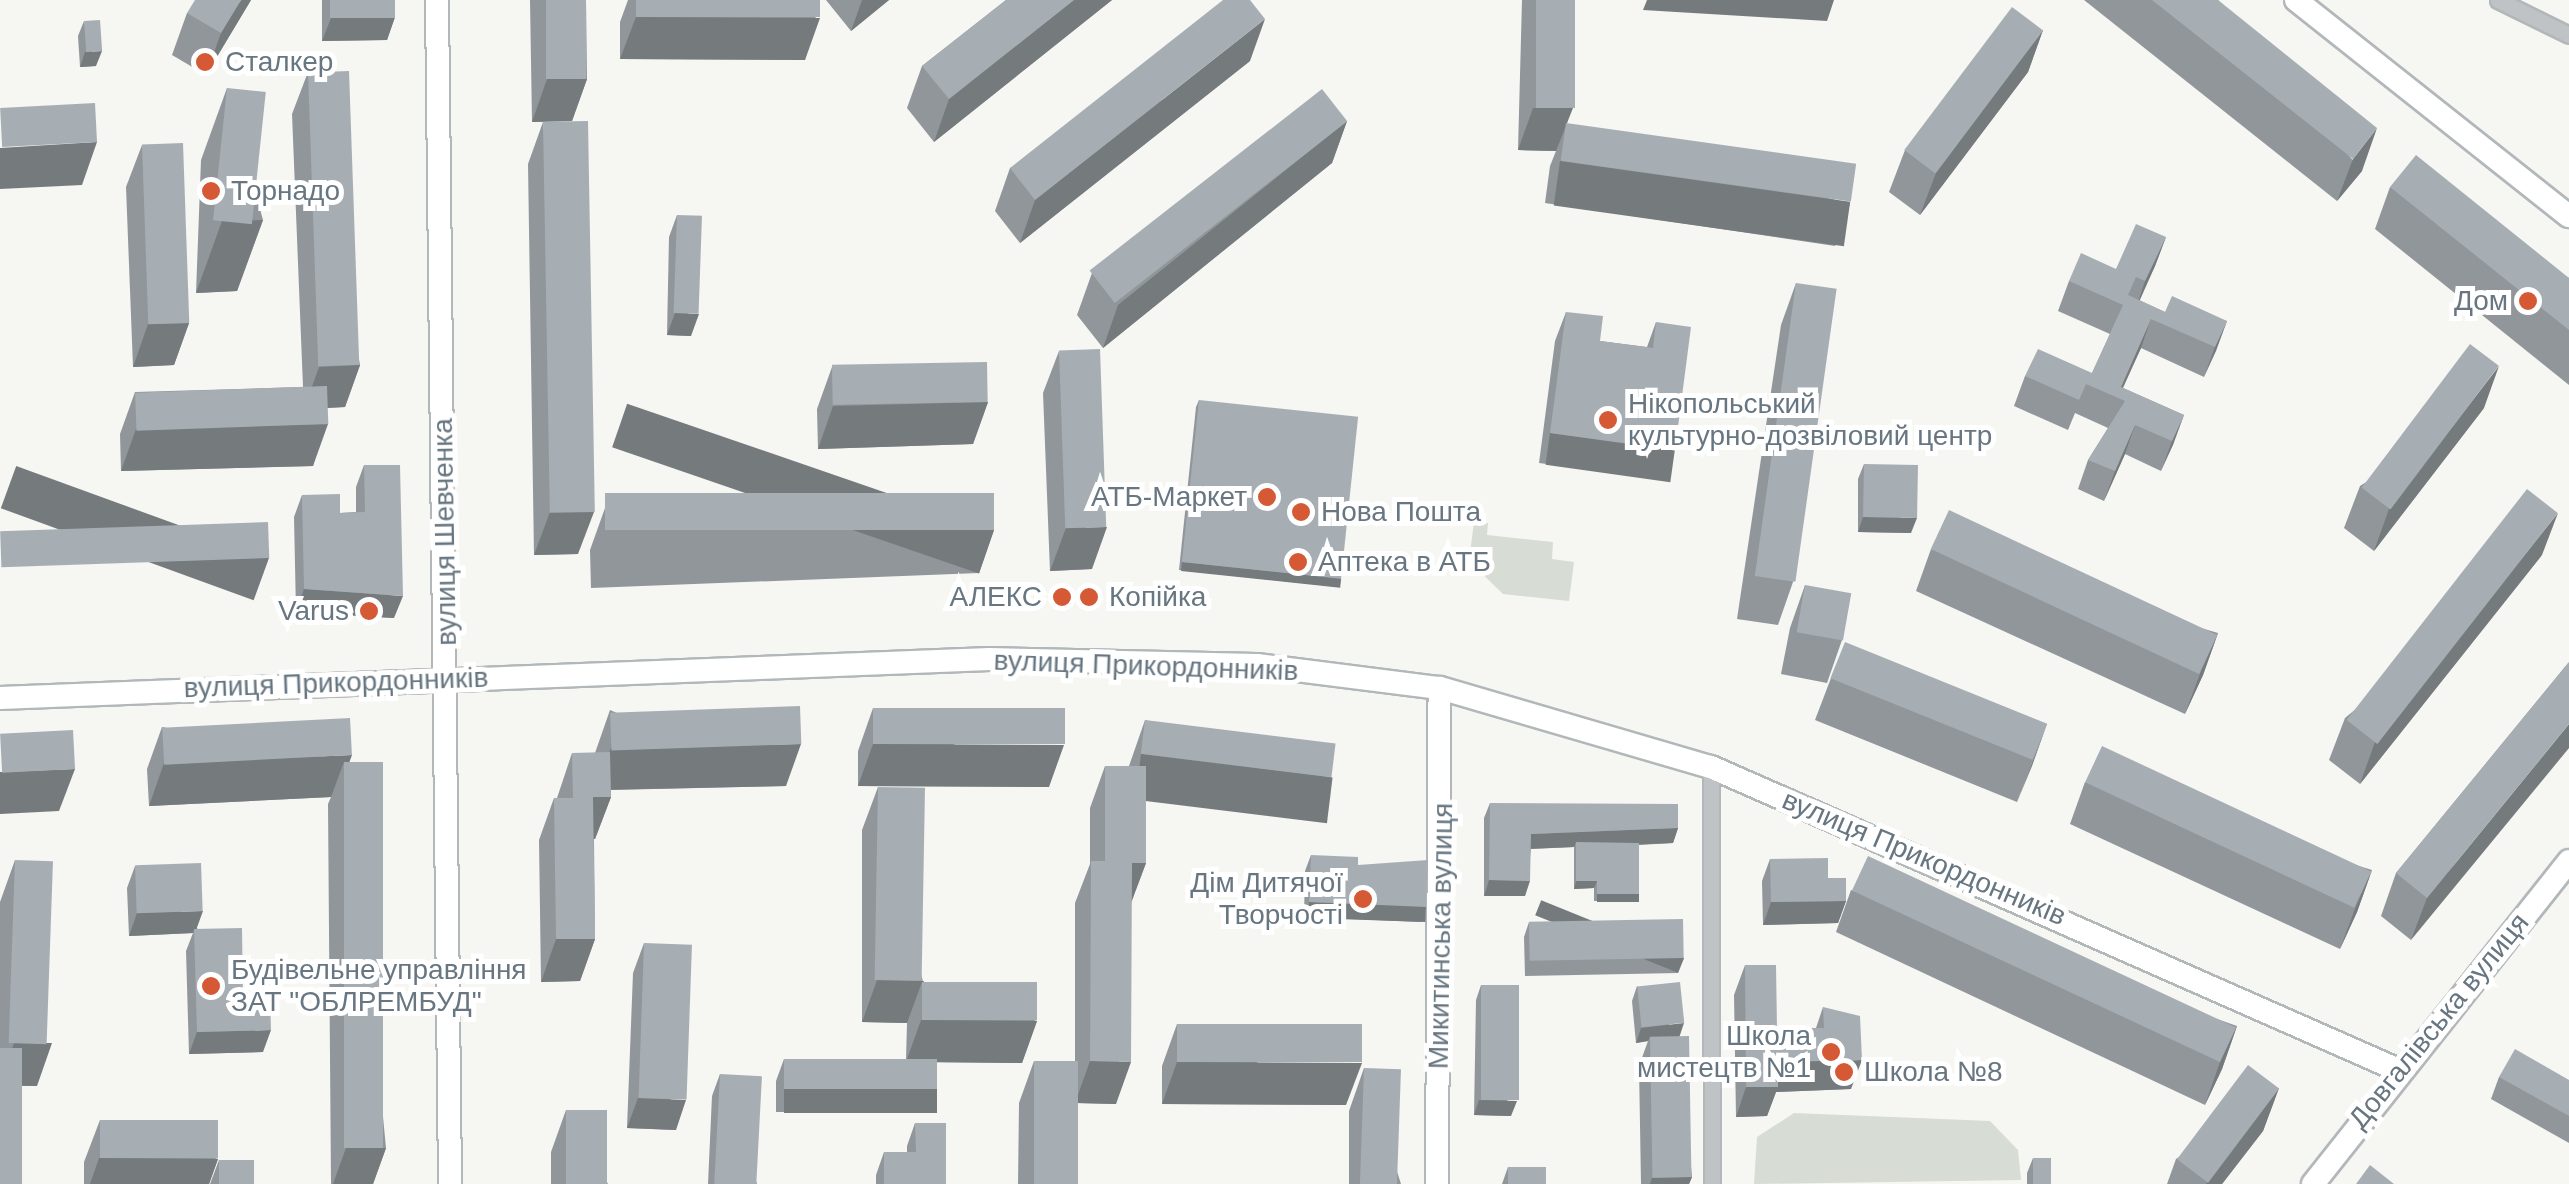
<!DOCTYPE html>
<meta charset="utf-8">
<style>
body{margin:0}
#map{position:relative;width:2569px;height:1184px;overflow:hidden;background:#f6f6f3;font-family:Helvetica,sans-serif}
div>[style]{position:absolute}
.green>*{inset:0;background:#d7dcd4}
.roads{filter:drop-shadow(2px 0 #b2b7ba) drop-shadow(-2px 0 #b2b7ba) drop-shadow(0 2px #b2b7ba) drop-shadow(0 -2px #b2b7ba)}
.street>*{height:15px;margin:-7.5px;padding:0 7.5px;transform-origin:7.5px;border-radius:7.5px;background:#bfc3c6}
.secondary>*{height:22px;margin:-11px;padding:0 11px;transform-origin:11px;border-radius:11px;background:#fff}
.wall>*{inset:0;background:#90969a}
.shaded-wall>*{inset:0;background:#757a7d;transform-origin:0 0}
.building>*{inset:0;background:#a7aeb3;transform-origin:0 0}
.dots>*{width:28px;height:28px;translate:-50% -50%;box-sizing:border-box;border:5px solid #fff;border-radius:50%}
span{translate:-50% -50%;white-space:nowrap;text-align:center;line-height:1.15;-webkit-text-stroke:10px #fff;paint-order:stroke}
.poi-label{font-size:28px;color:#677681}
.left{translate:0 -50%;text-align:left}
.right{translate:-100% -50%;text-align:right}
.street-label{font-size:28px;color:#677681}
</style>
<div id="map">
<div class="green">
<i style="clip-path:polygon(1474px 522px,1488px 523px,1487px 535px,1553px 542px,1552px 559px,1574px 562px,1569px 601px,1503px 594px,1469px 561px)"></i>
<i style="clip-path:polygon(1794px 1113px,1990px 1121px,2018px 1150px,2021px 1180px,1754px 1184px,1757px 1137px)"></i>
</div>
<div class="roads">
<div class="street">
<i style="left:2498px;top:0;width:79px;rotate:26.2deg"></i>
<i style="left:1711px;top:767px;width:417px;rotate:89.9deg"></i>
</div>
<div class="secondary">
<i style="left:437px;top:0;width:1184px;rotate:89.37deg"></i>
<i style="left:2296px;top:0;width:348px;rotate:38.4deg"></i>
<i style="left:0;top:698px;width:990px;rotate:-2.26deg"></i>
<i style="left:989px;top:659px;width:268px;rotate:1.3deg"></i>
<i style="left:1257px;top:665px;width:184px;rotate:7.2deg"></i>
<i style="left:1440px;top:688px;width:282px;rotate:16.3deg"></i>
<i style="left:1711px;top:767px;width:749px;rotate:23.79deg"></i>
<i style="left:1437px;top:1184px;width:496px;rotate:-89.7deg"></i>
<i style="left:2313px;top:1184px;width:412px;rotate:-51.6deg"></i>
</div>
</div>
<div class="wall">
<i style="clip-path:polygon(251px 0,206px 75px,172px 55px,187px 13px)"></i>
<i style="clip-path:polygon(322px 0,395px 0,395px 17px,387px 40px,322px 41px)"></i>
<i style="clip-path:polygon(530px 0,586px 0,587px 79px,572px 121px,532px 122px)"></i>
<i style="clip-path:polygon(628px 0,820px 0,805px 60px,620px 59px,620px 22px)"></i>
<i style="clip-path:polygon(826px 0,889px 0,851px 31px)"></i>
<i style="clip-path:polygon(1006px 0,1112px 0,934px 142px,907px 108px,922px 66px)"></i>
<i style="clip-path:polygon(1522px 0,1575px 0,1567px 124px,1850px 204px,1835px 246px,1545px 203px,1550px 166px,1556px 151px,1518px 150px)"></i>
<i style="clip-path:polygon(2084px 0,2218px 0,2362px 171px,2337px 201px)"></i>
<i style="clip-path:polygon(84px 21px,96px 66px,80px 67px,78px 36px)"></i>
<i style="clip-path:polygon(2043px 30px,2028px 72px,1920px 215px,1889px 192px,1905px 150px)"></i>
<i style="clip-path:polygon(1250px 61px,1020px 243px,995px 211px,1010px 168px)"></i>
<i style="clip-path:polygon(308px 72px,360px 365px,345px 407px,327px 408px,313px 466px,121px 471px,120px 434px,135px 392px,303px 387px,292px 114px)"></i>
<i style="clip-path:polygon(227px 88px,263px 220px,237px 291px,196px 293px,201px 160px)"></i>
<i style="clip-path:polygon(1347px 121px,1332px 163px,1103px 348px,1077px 315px,1092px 273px)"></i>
<i style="clip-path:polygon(543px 122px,578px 554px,534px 555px,528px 164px)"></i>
<i style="clip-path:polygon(142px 145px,189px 323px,174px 365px,133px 367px,126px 187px)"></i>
<i style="clip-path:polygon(2390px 187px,2569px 278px,2569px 385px,2375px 229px)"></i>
<i style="clip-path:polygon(677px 215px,691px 336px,667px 335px,669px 237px)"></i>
<i style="clip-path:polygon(2166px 237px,2155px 266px,2139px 300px,2165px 312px,2227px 321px,2204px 377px,2141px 348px,2123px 388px,2184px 415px,2161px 471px,2125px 454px,2104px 501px,2078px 489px,2088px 460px,2108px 428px,2075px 413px,2068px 430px,2014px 406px,2025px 376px,2092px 373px,2110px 334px,2058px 311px,2069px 281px,2116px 269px)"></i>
<i style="clip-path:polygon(1796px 283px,1793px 582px,1778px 625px,1737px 619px,1781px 325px)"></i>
<i style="clip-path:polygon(1566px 312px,1600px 341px,1647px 347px,1656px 322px,1664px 479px,1539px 463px,1555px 341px)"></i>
<i style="clip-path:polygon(1059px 351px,1092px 569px,1050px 571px,1043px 393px)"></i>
<i style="clip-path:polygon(832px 367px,988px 402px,973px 444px,818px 449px,817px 409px)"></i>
<i style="clip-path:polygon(1199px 400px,1341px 579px,1339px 587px,1179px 570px,1196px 407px)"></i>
<i style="clip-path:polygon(2484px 408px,2374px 551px,2344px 528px,2360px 486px)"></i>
<i style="clip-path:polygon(1864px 464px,1911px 533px,1858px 532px,1858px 479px)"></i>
<i style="clip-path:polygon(364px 465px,394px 618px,296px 612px,294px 517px,302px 495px,340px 513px,356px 512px,356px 487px)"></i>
<i style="clip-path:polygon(605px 508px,994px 530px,979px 573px,591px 588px,590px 550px)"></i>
<i style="clip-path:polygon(1931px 549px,2218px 633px,2203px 675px,2185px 714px,1916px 591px)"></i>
<i style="clip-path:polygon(2542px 555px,2360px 784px,2329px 760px,2345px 718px)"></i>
<i style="clip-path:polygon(1805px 585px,1842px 640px,1827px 683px,1781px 674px,1790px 628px)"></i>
<i style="clip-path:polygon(2569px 662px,2411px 940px,2381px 916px,2396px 873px)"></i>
<i style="clip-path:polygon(1831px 678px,2047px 724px,2017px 802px,1815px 720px)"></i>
<i style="clip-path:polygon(873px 708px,1049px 787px,858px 786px,858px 751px)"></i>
<i style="clip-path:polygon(610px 710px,786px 786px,611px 790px,611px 797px,595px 839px,594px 839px,595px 939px,580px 981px,541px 982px,539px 840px,554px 798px,557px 798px,572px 753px,595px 753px)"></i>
<i style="clip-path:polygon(1145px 720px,1332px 778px,1317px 820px,1146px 799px,1146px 863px,1131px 902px,1116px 1104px,1078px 1103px,1078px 1184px,1018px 1184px,1019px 1103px,1034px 1061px,1075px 1061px,1075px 903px,1090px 864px,1090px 808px,1105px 766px,1129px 766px)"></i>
<i style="clip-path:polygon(162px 727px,349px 762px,386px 1148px,373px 1184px,331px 1184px,328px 804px,331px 797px,149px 806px,147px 769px)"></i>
<i style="clip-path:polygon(2085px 782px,2372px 870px,2357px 912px,2340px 949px,2070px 824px)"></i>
<i style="clip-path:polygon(878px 787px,923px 982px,1037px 1021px,1022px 1063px,937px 1062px,937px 1090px,929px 1112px,776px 1112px,776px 1081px,784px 1059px,906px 1059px,907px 1023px,862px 1022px,862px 830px)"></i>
<i style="clip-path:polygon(1490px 803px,1678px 828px,1673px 843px,1639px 845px,1639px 894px,1636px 901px,1594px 901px,1594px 888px,1574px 889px,1574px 847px,1531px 849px,1525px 896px,1484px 896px,1484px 818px)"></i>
<i style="clip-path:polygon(1311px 855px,1426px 907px,1421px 922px,1304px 917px,1305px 871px)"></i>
<i style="clip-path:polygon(1770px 859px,1828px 878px,1846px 901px,1838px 923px,1763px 925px,1762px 881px)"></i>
<i style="clip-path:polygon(15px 860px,37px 1086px,22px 1086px,0 1184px,0 902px)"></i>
<i style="clip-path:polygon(135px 866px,197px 928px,243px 998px,263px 1052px,189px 1054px,186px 951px,193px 933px,129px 936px,127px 888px)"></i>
<i style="clip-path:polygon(1851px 890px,2237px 1026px,2222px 1069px,2205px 1105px,1836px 932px)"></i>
<i style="clip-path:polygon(1529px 922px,1684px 958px,1678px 973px,1525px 976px,1524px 937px)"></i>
<i style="clip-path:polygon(644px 943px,676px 1130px,627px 1128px,633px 973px)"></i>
<i style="clip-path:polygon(1745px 965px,1777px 1029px,1816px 1028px,1823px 1007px,1851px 1089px,1776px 1092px,1767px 1116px,1736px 1117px,1734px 995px)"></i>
<i style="clip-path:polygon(1481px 985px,1511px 1116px,1474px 1115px,1476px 1000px)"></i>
<i style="clip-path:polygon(1637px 986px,1679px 1036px,1692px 1177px,1689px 1184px,1641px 1184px,1639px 1066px,1648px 1041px,1636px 1043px,1632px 1001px)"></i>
<i style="clip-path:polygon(1177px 1024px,1346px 1105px,1162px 1104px,1162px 1066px)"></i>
<i style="clip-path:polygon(1364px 1068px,1401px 1184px,1349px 1184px,1349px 1111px)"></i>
<i style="clip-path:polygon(720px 1074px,757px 1184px,708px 1184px,712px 1096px)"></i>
<i style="clip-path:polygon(2499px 1077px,2569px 1080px,2569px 1143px,2491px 1099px)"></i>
<i style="clip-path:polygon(2279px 1088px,2263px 1131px,2222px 1184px,2167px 1184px,2176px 1159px)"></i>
<i style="clip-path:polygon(566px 1110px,608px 1184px,551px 1184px,551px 1152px)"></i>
<i style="clip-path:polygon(100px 1120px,218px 1159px,209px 1184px,84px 1184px,84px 1162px)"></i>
<i style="clip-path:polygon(915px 1123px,946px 1184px,876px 1184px,876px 1175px,884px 1152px,907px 1152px,907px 1146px)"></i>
<i style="clip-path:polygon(2033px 1158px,2050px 1184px,2027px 1184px,2027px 1173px)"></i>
<i style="clip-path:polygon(219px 1160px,254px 1184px,210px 1184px)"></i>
<i style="clip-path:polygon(1508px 1167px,1546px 1184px,1502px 1184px)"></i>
</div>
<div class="shaded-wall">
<i style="clip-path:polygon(241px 0,251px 0,206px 75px,221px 33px)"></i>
<i style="clip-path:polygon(862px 0,889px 0,851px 31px)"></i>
<i style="clip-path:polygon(1074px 0,1112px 0,934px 142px,949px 99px)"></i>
<i style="clip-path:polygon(1647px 0,1834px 0,1827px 21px,1643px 10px)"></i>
<i style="clip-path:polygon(395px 17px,387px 40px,322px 41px,331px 18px)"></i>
<i style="clip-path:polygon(636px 17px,820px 18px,805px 60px,620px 59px)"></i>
<i style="clip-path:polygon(1265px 19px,1250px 61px,1020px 243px,1035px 200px)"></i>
<i style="clip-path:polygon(2043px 30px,2028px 72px,1920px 215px,1936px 173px)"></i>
<i style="clip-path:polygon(102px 51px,96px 66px,80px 67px,85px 52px)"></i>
<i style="clip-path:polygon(547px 79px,587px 79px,572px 121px,532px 122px)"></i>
<i style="clip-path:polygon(1533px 108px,1573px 108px,1556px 151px,1518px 150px)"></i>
<i style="clip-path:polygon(1347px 121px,1332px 163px,1103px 348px,1118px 305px)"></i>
<i style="clip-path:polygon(2377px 128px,2362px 171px,2337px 201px,2353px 159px)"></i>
<i style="clip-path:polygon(97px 142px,82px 185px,0 189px,0 148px)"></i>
<i style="left:1560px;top:161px;width:293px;height:45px;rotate:8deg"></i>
<i style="clip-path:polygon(263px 220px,237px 291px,196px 293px,222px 221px)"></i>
<i style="clip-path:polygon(2166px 237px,2155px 266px,2135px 311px,2145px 281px)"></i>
<i style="clip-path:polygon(675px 313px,699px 314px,691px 336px,667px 335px)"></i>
<i style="clip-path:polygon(2151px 319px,2141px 348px,2118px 398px,2121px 387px)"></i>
<i style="clip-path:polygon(2227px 321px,2216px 351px,2204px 377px,2215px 347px)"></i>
<i style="clip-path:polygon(189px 323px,174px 365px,133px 367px,148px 324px)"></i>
<i style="clip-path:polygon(360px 365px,345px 407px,304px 409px,319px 367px)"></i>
<i style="clip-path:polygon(2499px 366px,2484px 408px,2374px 551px,2389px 509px)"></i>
<i style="clip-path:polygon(988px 402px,973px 444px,818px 449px,833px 406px)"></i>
<i style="clip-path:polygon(2184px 415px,2173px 445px,2161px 471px,2172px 441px)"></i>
<i style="clip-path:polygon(328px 424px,313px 466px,121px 471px,136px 429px)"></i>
<i style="clip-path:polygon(2135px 425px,2125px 454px,2104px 501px,2115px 471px)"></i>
<i style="left:1550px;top:433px;width:126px;height:32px;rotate:8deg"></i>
<i style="clip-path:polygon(550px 512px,594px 512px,578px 554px,534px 555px)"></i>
<i style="clip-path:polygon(2558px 513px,2542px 555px,2360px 784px,2375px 742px)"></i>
<i style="clip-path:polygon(1863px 517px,1917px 518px,1911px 533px,1858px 532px)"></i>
<i style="clip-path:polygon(1107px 527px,1092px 569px,1050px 571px,1066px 528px)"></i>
<i style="left:994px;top:530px;width:46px;height:388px;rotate:109deg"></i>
<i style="left:269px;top:558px;width:45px;height:269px;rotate:110deg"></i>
<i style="left:1182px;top:562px;width:160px;height:9px;rotate:6deg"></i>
<i style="clip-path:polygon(304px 589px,403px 596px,394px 618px,296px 612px)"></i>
<i style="clip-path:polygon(2218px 633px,2203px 675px,2185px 714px,2201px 671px)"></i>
<i style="clip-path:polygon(2047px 724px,2032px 766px,2017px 802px,2033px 760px)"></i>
<i style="clip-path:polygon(2569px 724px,2569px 748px,2411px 940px,2427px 898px)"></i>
<i style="clip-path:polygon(801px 744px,786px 786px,596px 790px,611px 748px)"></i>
<i style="clip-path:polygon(873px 744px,1064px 745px,1049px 787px,858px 786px)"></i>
<i style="left:1141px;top:754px;width:193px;height:46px;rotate:7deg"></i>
<i style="clip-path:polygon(352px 755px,344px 777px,344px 762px,331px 797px,149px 806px,164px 763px)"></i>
<i style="clip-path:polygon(75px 769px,59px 811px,0 814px,0 772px)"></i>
<i style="clip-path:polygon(593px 797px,611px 797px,595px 839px,578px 839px)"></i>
<i style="clip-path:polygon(1678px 828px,1673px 843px,1576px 847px,1576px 842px,1574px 847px,1525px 849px,1531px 834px)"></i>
<i style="clip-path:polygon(1132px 863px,1146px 863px,1130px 906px)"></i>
<i style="clip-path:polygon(2372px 870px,2357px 912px,2340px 949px,2356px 906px)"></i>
<i style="clip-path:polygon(1489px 880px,1530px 881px,1525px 896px,1484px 896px)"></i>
<i style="clip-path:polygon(1576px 881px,1597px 881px,1594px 888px,1574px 889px)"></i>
<i style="left:1597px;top:894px;width:42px;height:8px"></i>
<i style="clip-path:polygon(1846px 901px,1838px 923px,1763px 925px,1771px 902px)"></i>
<i style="left:1309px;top:902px;width:117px;height:16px;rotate:2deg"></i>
<i style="clip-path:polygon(203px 911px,195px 933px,194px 929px,193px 933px,129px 936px,137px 913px)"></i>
<i style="clip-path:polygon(556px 939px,595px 939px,580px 981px,541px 982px)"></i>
<i style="left:1684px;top:958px;width:16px;height:154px;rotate:112deg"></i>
<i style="clip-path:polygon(877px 980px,924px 981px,922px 988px,922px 982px,907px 1023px,862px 1022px)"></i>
<i style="clip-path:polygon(921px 1020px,1037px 1021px,1022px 1063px,906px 1062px)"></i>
<i style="clip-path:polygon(1684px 1023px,1679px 1038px,1650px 1037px,1648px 1041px,1636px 1043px,1641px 1028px)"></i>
<i style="clip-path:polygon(2237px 1026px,2222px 1069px,2205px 1105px,2220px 1062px)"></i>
<i style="clip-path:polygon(271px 1030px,263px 1052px,189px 1054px,197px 1032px)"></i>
<i style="clip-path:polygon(14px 1043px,52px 1043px,37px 1086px,0 1085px,0 1081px)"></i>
<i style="clip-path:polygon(1862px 1060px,1851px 1089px,1776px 1092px,1767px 1116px,1736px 1117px,1746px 1087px,1778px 1062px)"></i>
<i style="clip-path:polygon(1090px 1061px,1131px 1062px,1116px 1104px,1075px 1103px)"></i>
<i style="clip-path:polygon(1177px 1062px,1362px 1063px,1346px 1105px,1162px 1104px)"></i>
<i style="clip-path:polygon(2279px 1088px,2263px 1131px,2222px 1184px,2206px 1184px)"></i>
<i style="left:784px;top:1089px;width:153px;height:24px"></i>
<i style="clip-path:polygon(638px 1098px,686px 1100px,676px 1130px,627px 1128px)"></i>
<i style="clip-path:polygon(1479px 1100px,1517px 1101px,1511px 1116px,1474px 1115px)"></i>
<i style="clip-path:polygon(346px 1148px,386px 1148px,373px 1184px,333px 1184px)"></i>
<i style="clip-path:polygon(99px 1158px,218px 1159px,209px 1184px,90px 1184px)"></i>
<i style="clip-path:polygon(1692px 1177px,1689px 1184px,1650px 1184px,1652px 1178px)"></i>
</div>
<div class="building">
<i style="clip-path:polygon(195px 0,241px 0,221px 33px,187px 13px)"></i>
<i style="left:330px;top:0;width:65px;height:18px"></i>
<i style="left:546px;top:0;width:40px;height:79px"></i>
<i style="left:636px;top:0;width:184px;height:17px"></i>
<i style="clip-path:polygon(1006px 0,1074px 0,949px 99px,922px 66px)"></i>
<i style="clip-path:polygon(1223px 0,1250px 0,1265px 19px,1035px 200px,1010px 168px)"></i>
<i style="left:1536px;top:0;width:39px;height:108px"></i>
<i style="clip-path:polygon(2152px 0,2218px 0,2377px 128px,2353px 159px)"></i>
<i style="left:2012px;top:7px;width:39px;height:179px;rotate:37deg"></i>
<i style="left:100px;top:20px;width:31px;height:16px;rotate:86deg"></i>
<i style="left:349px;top:71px;width:294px;height:41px;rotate:88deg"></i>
<i style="left:227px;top:88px;width:39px;height:133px;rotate:6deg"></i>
<i style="left:1322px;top:89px;width:41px;height:295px;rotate:52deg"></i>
<i style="left:95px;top:103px;width:39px;height:95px;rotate:87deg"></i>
<i style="left:588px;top:121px;width:391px;height:45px;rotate:89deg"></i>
<i style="left:1566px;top:123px;width:293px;height:38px;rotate:8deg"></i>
<i style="left:183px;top:143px;width:180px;height:41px;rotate:88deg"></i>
<i style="clip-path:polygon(2416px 155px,2569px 278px,2569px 330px,2390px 187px)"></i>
<i style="left:677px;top:215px;width:25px;height:98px;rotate:2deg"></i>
<i style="clip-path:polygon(2136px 224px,2166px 237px,2145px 281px,2136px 277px,2128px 295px,2165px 312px,2172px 296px,2227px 321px,2215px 347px,2151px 319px,2121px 387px,2184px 415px,2172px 441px,2135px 425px,2115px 471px,2088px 460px,2125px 401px,2086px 384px,2079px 400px,2025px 376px,2038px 349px,2092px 373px,2123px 305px,2069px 281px,2081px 253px,2116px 269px)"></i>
<i style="left:1796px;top:283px;width:41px;height:296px;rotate:8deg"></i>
<i style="clip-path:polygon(1566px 312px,1603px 316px,1600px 341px,1653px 348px,1656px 322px,1691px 327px,1675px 450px,1550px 433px)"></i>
<i style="left:2470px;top:344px;width:36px;height:180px;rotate:37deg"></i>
<i style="left:1100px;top:349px;width:178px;height:41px;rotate:88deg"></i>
<i style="left:987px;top:362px;width:40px;height:155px;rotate:89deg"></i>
<i style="left:327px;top:386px;width:38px;height:192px;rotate:88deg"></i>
<i style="left:1199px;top:400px;width:160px;height:163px;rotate:6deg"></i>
<i style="left:1864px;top:464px;width:54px;height:53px;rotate:1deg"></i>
<i style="clip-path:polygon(364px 465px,400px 465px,403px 596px,304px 589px,302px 495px,340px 494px,340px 513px,365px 512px)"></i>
<i style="left:2527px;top:489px;width:39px;height:293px;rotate:38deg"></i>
<i style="left:994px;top:493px;width:37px;height:389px;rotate:90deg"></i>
<i style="left:1949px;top:510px;width:296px;height:43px;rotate:25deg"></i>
<i style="left:268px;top:522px;width:36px;height:268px;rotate:88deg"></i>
<i style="left:1805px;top:585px;width:47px;height:48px;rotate:10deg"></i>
<i style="left:1845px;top:642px;width:218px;height:39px;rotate:22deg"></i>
<i style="clip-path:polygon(2569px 662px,2569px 724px,2427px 898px,2396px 873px)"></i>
<i style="left:800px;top:706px;width:38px;height:190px;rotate:88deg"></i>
<i style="left:873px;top:708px;width:192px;height:36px"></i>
<i style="left:350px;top:718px;width:37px;height:188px;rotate:87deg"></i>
<i style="left:1145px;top:720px;width:192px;height:34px;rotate:7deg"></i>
<i style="left:73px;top:730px;width:39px;height:73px;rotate:87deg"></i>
<i style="left:2102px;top:746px;width:297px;height:40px;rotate:25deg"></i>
<i style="clip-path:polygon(610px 752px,611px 797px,593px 797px,595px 939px,556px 939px,554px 798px,573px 798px,572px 753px)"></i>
<i style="left:344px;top:762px;width:39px;height:386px"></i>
<i style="clip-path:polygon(1105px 766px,1146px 766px,1146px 863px,1132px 863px,1131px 1062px,1090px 1061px,1091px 861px,1105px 861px)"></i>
<i style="left:878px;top:787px;width:47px;height:193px;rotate:1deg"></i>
<i style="clip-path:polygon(1490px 803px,1678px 804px,1678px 828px,1531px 834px,1530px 881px,1489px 880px)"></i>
<i style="clip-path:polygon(1576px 842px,1639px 843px,1639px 894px,1597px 894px,1597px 881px,1576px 881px)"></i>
<i style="clip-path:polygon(1311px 855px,1358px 857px,1358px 865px,1428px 860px,1426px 907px,1309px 902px)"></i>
<i style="left:1868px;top:856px;width:406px;height:38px;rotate:25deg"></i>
<i style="clip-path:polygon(1828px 858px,1828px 878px,1846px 878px,1846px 901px,1771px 902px,1770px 859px)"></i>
<i style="left:15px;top:860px;width:38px;height:183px;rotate:2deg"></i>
<i style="left:201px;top:863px;width:48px;height:66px;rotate:88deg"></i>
<i style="left:1683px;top:919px;width:39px;height:154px;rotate:89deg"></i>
<i style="clip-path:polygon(242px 928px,243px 998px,270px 998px,271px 1030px,197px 1032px,194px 929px)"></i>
<i style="left:644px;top:943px;width:48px;height:155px;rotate:2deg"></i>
<i style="clip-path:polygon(1745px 965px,1776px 965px,1777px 1029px,1824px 1028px,1823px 1007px,1860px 1016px,1862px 1060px,1778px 1062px,1778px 1087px,1746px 1087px)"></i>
<i style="left:922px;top:982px;width:115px;height:38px"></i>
<i style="left:1680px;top:982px;width:41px;height:43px;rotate:84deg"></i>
<i style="left:1481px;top:985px;width:38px;height:115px"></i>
<i style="left:1177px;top:1024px;width:185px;height:38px"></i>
<i style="left:1689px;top:1036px;width:141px;height:39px;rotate:89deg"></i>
<i style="left:0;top:1048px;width:22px;height:136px"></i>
<i style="clip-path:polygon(2515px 1049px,2569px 1080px,2569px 1116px,2499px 1077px)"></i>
<i style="left:784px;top:1059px;width:153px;height:30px"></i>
<i style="left:1034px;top:1061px;width:44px;height:123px"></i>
<i style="left:2248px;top:1065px;width:39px;height:118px;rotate:37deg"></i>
<i style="left:1364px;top:1068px;width:37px;height:116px;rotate:2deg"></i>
<i style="left:720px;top:1074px;width:42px;height:110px;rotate:3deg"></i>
<i style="left:566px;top:1110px;width:41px;height:74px"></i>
<i style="left:100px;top:1120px;width:118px;height:38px"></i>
<i style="clip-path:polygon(915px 1123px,946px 1123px,946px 1184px,884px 1184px,884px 1152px,916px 1152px)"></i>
<i style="left:2033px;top:1158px;width:18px;height:26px"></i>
<i style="left:219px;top:1160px;width:35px;height:24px"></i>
<i style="clip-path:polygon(2370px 1165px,2394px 1184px,2356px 1184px)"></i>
<i style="left:1508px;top:1167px;width:38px;height:17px"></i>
</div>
<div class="dots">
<i style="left:205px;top:62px;background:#d45934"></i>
<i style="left:211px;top:191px;background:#d45934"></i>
<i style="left:2528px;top:301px;background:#d45934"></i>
<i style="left:1608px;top:420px;background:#d45934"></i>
<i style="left:1267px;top:497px;background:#d45934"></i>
<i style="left:1301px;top:512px;background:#d45934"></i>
<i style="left:1298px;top:562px;background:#d45934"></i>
<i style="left:1062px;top:597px;background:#d45934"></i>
<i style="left:1089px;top:597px;background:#d45934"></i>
<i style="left:369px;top:611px;background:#d45934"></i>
<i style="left:1363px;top:899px;background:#d45934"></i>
<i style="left:211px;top:986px;background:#d45934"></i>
<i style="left:1831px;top:1052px;background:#d45934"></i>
<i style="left:1844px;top:1072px;background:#d45934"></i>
</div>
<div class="poi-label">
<span class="left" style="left:225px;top:62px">Сталкер</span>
<span class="left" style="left:231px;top:191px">Торнадо</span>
<span class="right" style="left:2508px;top:301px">Дом</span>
<span class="left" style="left:1628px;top:420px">Нікопольський<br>культурно-дозвіловий центр</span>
<span class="right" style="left:1247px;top:497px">АТБ-Маркет</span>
<span class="left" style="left:1321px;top:512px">Нова Пошта</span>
<span class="left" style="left:1318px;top:562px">Аптека в АТБ</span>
<span class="right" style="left:1042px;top:597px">АЛЕКС</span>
<span class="left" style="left:1109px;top:597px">Копійка</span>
<span class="right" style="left:349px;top:611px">Varus</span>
<span class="right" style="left:1343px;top:899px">Дім Дитячої<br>Творчості</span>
<span class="left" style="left:231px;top:986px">Будівельне управління<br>ЗАТ "ОБЛРЕМБУД"</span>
<span class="right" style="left:1811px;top:1052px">Школа<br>мистецтв №1</span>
<span class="left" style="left:1864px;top:1072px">Школа №8</span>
</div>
<div class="street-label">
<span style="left:445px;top:532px;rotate:-91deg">вулиця Шевченка</span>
<span style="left:1146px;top:666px;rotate:2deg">вулиця Прикордонників</span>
<span style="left:336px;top:683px;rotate:-2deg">вулиця Прикордонників</span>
<span style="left:1924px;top:858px;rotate:23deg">вулиця Прикордонників</span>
<span style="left:1441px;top:936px;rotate:-89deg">Микитинська вулиця</span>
<span style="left:2439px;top:1021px;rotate:-51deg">Довгалівська вулиця</span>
</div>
</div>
